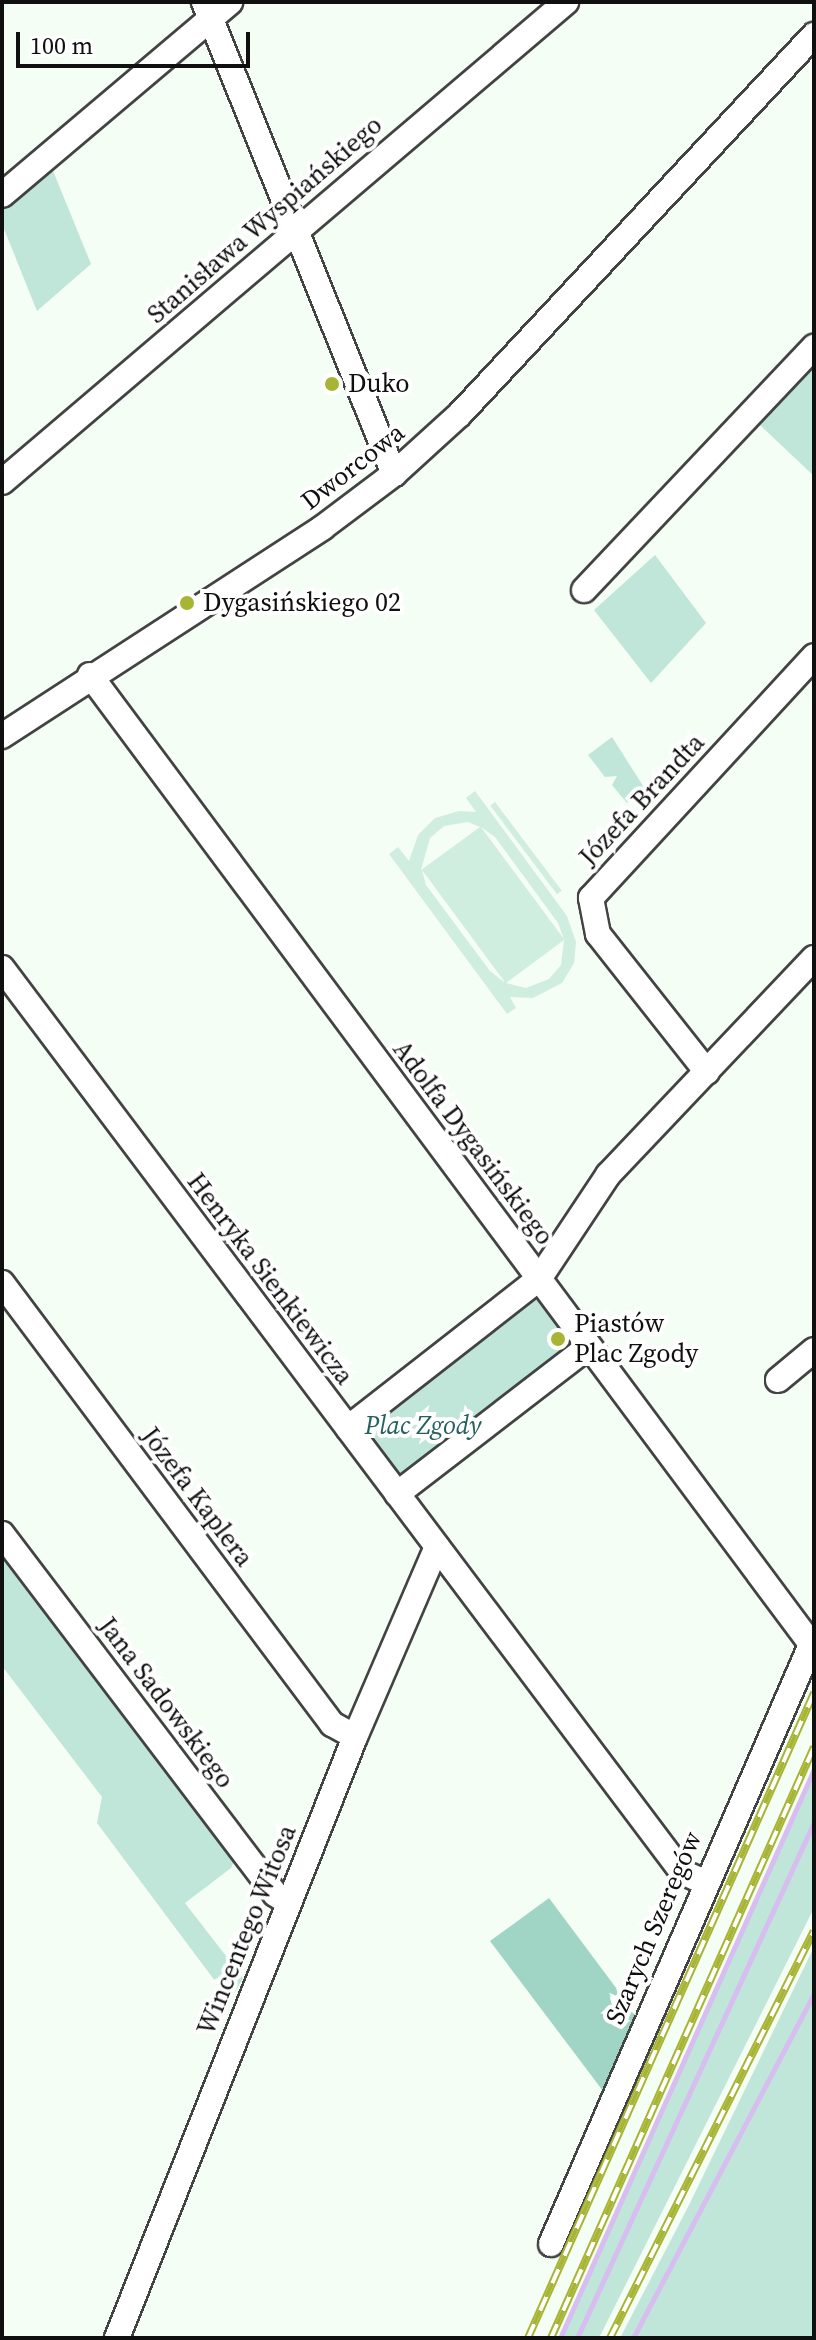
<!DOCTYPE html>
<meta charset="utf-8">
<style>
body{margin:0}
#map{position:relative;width:816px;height:2340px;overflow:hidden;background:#f4fef4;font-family:"Source Serif 4",serif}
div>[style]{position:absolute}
.green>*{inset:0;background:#bfe6d8}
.forest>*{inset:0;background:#a0d5c6}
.pitch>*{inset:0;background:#d0eedf;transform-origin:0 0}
.stream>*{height:5px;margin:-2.5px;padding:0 2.5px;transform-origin:2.5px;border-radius:2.5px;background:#d8bdf1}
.roads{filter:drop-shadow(2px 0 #434343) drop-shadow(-2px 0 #434343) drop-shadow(0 2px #434343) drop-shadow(0 -2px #434343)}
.minor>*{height:24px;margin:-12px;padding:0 12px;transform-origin:12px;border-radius:12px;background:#fff}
.rail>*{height:8px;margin-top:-4px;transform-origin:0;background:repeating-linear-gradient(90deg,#fff 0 15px,#a7b434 0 30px);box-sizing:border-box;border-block:2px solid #a7b434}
.dots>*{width:22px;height:22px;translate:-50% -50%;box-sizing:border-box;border:4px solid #fff;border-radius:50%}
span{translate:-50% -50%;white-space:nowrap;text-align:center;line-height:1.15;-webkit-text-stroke:8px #fff;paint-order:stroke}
.street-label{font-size:26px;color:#101010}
.poi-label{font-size:26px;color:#101010}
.left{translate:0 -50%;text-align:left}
.park-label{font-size:26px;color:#25625f;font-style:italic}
.frame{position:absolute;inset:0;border:4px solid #101010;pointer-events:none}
.scale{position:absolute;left:16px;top:32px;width:234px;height:36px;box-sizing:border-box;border:4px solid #101010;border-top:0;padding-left:10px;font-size:24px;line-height:28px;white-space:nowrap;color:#101010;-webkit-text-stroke:6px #fff;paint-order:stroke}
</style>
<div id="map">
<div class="green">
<i style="clip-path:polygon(51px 166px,91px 264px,37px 311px,2px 224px,2px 204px)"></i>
<i style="clip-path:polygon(810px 366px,814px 370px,814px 476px,760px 425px)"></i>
<i style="clip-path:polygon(655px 555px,706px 623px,651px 683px,594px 610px)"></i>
<i style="clip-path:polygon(612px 737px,645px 789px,627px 803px,612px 785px,617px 776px,605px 777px,588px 755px)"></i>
<i style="clip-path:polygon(542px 1297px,576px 1341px,405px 1485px,365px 1434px,369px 1422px,529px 1301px)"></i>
<i style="clip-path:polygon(2px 1544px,238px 1854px,231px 1868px,185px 1903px,243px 1978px,230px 2001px,97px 1823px,102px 1797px,2px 1666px)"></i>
<i style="clip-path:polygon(814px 1769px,814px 1908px,599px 2338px,560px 2338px)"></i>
<i style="clip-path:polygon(814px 1947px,814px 2338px,620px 2338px,688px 2207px)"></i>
</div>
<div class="forest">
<i style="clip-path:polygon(549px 1898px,637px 2016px,603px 2091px,490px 1941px)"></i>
</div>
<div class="pitch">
<i style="clip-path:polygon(evenodd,475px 791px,567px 916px,576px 942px,574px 963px,562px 983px,533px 998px,510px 997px,516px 1008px,507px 1014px,389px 854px,398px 847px,409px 861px,418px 835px,435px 818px,459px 811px,476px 812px,466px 798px,475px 791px,468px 822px,480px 827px,421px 870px,430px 838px,444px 826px,468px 822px,475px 791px,481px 827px,495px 837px,558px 923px,564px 939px,481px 827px,475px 791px,422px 870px,504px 981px,504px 982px,490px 971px,426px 885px,422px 870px,475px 791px,564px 940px,561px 965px,549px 979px,526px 988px,506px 983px,564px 940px)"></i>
<i style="left:495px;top:802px;width:111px;height:6px;rotate:53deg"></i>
</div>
<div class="stream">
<i style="left:560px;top:2338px;width:623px;rotate:-65.94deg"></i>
<i style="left:577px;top:2338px;width:568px;rotate:-65.33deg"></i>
<i style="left:633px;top:2338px;width:390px;rotate:-62.3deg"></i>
</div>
<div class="roads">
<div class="minor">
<i style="left:204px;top:2px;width:509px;rotate:68.07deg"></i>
<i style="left:2px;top:195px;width:299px;rotate:-40.2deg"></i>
<i style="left:2px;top:482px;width:741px;rotate:-40.4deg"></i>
<i style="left:584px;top:590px;width:335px;rotate:-46.6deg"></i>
<i style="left:90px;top:675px;width:1208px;rotate:53.35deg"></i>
<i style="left:2px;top:736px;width:382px;rotate:-33deg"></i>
<i style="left:322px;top:528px;width:90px;rotate:-36.9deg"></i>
<i style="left:394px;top:474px;width:89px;rotate:-42.3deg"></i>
<i style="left:460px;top:414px;width:519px;rotate:-46.95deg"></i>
<i style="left:2px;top:968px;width:1131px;rotate:53.05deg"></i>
<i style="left:682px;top:1872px;width:24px;rotate:24deg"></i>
<i style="left:707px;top:1072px;width:176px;rotate:-128.3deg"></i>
<i style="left:598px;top:934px;width:37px;rotate:-101deg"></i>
<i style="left:591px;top:898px;width:329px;rotate:-47.3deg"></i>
<i style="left:2px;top:1283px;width:551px;rotate:53.19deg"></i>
<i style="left:332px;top:1724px;width:26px;rotate:29deg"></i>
<i style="left:778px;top:1380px;width:47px;rotate:-39.8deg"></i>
<i style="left:348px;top:1428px;width:242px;rotate:-38deg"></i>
<i style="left:539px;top:1279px;width:125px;rotate:-56.4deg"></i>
<i style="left:608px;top:1175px;width:299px;rotate:-46.5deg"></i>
<i style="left:397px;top:1494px;width:241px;rotate:-37.6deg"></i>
<i style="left:2px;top:1534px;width:452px;rotate:52.8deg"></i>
<i style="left:275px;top:1894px;width:15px;rotate:32deg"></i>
<i style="left:551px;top:2244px;width:661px;rotate:-66.54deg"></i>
<i style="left:117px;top:2338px;width:646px;rotate:-68.4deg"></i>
<i style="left:355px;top:1737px;width:207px;rotate:-66.7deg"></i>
</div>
</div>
<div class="rail">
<i style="left:528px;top:2338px;width:706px;rotate:-66.09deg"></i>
<i style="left:551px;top:2338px;width:647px;rotate:-66.01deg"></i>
<i style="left:610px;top:2338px;width:455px;rotate:-63.4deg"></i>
</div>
<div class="dots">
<i style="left:332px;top:384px;background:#a7b434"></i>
<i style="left:187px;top:603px;background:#a7b434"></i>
<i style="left:558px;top:1339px;background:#a7b434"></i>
</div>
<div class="street-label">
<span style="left:265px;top:220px;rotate:-41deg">Stanisława Wyspiańskiego</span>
<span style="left:353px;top:467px;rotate:-38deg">Dworcowa</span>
<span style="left:642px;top:800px;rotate:-47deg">Józefa Brandta</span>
<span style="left:473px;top:1143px;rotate:53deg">Adolfa Dygasińskiego</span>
<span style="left:270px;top:1279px;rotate:53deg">Henryka Sienkiewicza</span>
<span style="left:197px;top:1497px;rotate:53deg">Józefa Kaplera</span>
<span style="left:166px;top:1703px;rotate:53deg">Jana Sadowskiego</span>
<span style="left:654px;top:1928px;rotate:-67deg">Szarych Szeregów</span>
<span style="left:247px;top:1930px;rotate:-68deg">Wincentego Witosa</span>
</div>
<div class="poi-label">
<span class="left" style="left:348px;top:384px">Duko</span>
<span class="left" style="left:203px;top:603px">Dygasińskiego 02</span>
<span class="left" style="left:574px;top:1339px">Piastów<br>Plac Zgody</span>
</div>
<div class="park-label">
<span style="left:423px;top:1426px">Plac Zgody</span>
</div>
<div class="frame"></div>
<div class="scale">100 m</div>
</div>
